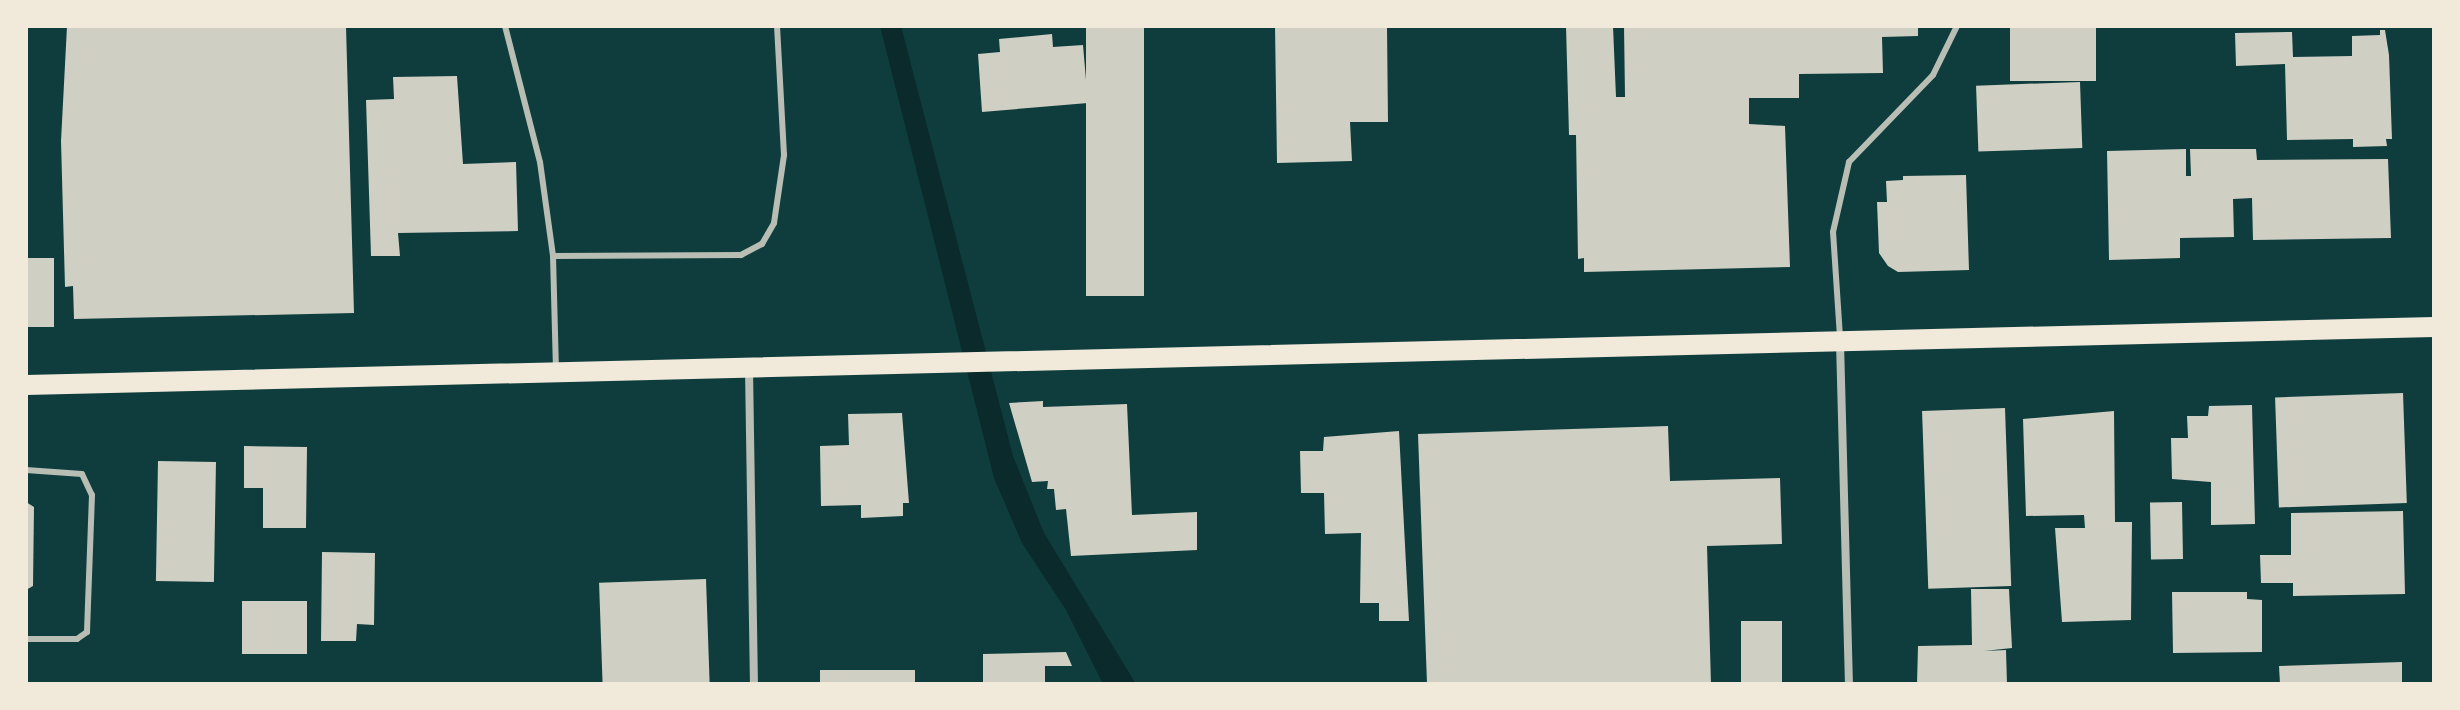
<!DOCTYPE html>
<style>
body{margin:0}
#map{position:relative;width:2460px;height:710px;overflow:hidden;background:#0f3d3e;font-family:"Public Sans",sans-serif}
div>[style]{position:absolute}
.water>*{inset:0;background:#0a2a2b}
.building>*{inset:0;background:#cfcfc3;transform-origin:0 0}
.service>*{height:6px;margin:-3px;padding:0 3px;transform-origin:3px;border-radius:3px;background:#b8beb3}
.minor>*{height:8px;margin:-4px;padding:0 4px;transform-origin:4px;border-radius:4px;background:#b8beb3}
.primary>*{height:20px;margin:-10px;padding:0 10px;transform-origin:10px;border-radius:10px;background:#f1e9da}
span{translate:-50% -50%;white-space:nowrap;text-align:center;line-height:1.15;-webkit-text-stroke:8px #f1e9da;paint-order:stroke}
.frame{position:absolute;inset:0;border:28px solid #f1e9da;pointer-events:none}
</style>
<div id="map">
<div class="water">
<i style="clip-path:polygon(880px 26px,901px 26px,1013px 456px,1044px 533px,1136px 684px,1103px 684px,1066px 610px,1022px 543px,994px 478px)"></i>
</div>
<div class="building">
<i style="clip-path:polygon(67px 26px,346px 26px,354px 313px,74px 319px,73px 286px,65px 287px,61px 141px)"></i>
<i style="left:1086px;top:26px;width:58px;height:270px"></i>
<i style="clip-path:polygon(1275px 26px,1387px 26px,1388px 122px,1350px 122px,1352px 161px,1277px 163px)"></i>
<i style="clip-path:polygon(1566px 26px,1613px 26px,1616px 97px,1625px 97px,1624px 26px,1918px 26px,1918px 36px,1882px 37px,1883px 73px,1799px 74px,1799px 98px,1749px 98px,1749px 124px,1785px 126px,1790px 267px,1584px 272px,1584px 258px,1578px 259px,1576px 135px,1569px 135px)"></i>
<i style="left:2010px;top:26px;width:86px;height:55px"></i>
<i style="clip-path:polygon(2380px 30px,2385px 30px,2389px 55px,2392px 139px,2386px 139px,2387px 146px,2353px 147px,2353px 139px,2287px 140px,2285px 64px,2236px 66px,2235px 33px,2292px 32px,2293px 57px,2352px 56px,2352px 36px,2380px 35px)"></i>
<i style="clip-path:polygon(1052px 34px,1053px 47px,1083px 45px,1088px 103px,982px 112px,978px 54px,1000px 52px,999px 39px)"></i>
<i style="clip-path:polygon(457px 76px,463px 164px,516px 162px,518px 231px,398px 233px,400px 256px,371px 256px,366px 100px,394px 99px,393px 77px)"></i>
<i style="left:2080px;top:82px;width:66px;height:104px;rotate:88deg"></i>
<i style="clip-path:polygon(2186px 149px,2186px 176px,2191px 176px,2190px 149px,2256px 149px,2257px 160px,2388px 159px,2391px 238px,2253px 240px,2252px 198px,2233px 199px,2234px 237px,2180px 238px,2180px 258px,2109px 260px,2107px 151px)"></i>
<i style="clip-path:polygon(1966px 175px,1969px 270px,1898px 272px,1888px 266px,1879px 253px,1877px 202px,1887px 202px,1886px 181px,1903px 180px,1903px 176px)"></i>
<i style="left:26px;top:258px;width:28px;height:69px"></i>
<i style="left:2403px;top:393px;width:110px;height:128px;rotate:88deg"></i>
<i style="clip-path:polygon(1043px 401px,1043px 407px,1127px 404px,1132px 515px,1197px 512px,1197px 550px,1071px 556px,1066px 509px,1056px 510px,1054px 489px,1047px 489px,1048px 481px,1032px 482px,1009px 403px)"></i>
<i style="clip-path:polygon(2252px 405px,2255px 524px,2211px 525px,2211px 482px,2172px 479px,2171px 438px,2188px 438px,2187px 416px,2208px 416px,2209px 406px)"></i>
<i style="left:2005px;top:408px;width:178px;height:83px;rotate:88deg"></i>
<i style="clip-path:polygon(2114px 411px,2115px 522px,2132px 522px,2131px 620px,2062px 622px,2055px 528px,2085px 528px,2084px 515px,2026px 516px,2023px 419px)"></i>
<i style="clip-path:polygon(902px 413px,909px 503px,903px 503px,903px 516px,861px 518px,861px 505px,821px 506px,820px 446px,849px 445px,848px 414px)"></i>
<i style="clip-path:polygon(1668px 426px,1670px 481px,1780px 478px,1782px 544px,1707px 546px,1711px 684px,1427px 684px,1418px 434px)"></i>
<i style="clip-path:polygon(1399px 431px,1409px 621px,1379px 621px,1379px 603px,1360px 603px,1361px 533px,1325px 534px,1324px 493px,1301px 493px,1300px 451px,1323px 451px,1324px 437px)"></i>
<i style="clip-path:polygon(244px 446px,307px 447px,306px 528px,263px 528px,263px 488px,244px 488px)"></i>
<i style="left:158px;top:461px;width:58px;height:120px;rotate:1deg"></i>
<i style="clip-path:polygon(26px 502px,34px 507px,33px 586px,26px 590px)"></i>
<i style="left:2182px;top:502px;width:57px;height:32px;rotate:89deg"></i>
<i style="clip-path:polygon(2403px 511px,2405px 594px,2293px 596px,2293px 583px,2261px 583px,2260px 555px,2291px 555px,2291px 513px)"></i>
<i style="clip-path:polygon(322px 552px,375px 553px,374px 625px,357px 624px,356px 641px,321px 641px)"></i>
<i style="left:706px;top:579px;width:105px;height:107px;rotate:88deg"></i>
<i style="clip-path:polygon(1971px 589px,2009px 589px,2012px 648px,1984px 651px,2006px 650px,2007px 684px,1917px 684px,1918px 646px,1972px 645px)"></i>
<i style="clip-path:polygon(2172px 592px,2247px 592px,2247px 599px,2262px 600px,2262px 652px,2173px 653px)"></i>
<i style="left:242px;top:601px;width:65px;height:53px"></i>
<i style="left:1741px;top:621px;width:41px;height:63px"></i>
<i style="clip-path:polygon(1066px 652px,1072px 666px,1045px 666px,1045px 684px,983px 684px,983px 654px)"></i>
<i style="clip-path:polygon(2402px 662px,2402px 684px,2280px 684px,2279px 666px)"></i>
<i style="left:915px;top:670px;width:14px;height:95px;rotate:90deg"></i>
</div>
<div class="service">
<i style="left:505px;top:26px;width:140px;rotate:75.6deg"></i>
<i style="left:540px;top:162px;width:95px;rotate:82.1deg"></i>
<i style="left:553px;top:256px;width:112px;rotate:88.5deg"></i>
<i style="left:553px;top:256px;width:188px;rotate:-0.3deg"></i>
<i style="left:741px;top:255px;width:24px;rotate:-28deg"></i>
<i style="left:762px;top:244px;width:24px;rotate:-60deg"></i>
<i style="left:774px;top:223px;width:69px;rotate:-81.6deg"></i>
<i style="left:784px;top:155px;width:129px;rotate:-93.1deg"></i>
<i style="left:1840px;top:337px;width:105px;rotate:-93.8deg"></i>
<i style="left:1833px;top:232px;width:72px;rotate:-77.1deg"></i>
<i style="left:1849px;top:162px;width:121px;rotate:-46deg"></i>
<i style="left:1933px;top:75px;width:55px;rotate:-63.9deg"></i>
<i style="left:26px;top:470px;width:56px;rotate:4.1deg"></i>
<i style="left:82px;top:474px;width:23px;rotate:65deg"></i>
<i style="left:92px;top:495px;width:137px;rotate:92.1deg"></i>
<i style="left:87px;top:632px;width:12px;rotate:145deg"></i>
<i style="left:77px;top:639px;width:51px;rotate:180deg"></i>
</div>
<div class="minor">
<i style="left:1840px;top:342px;width:342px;rotate:88.5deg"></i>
<i style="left:749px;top:369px;width:315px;rotate:89.1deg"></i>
</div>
<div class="primary">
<i style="left:26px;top:385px;width:2409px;rotate:-1.38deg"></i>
</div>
<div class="frame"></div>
</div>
